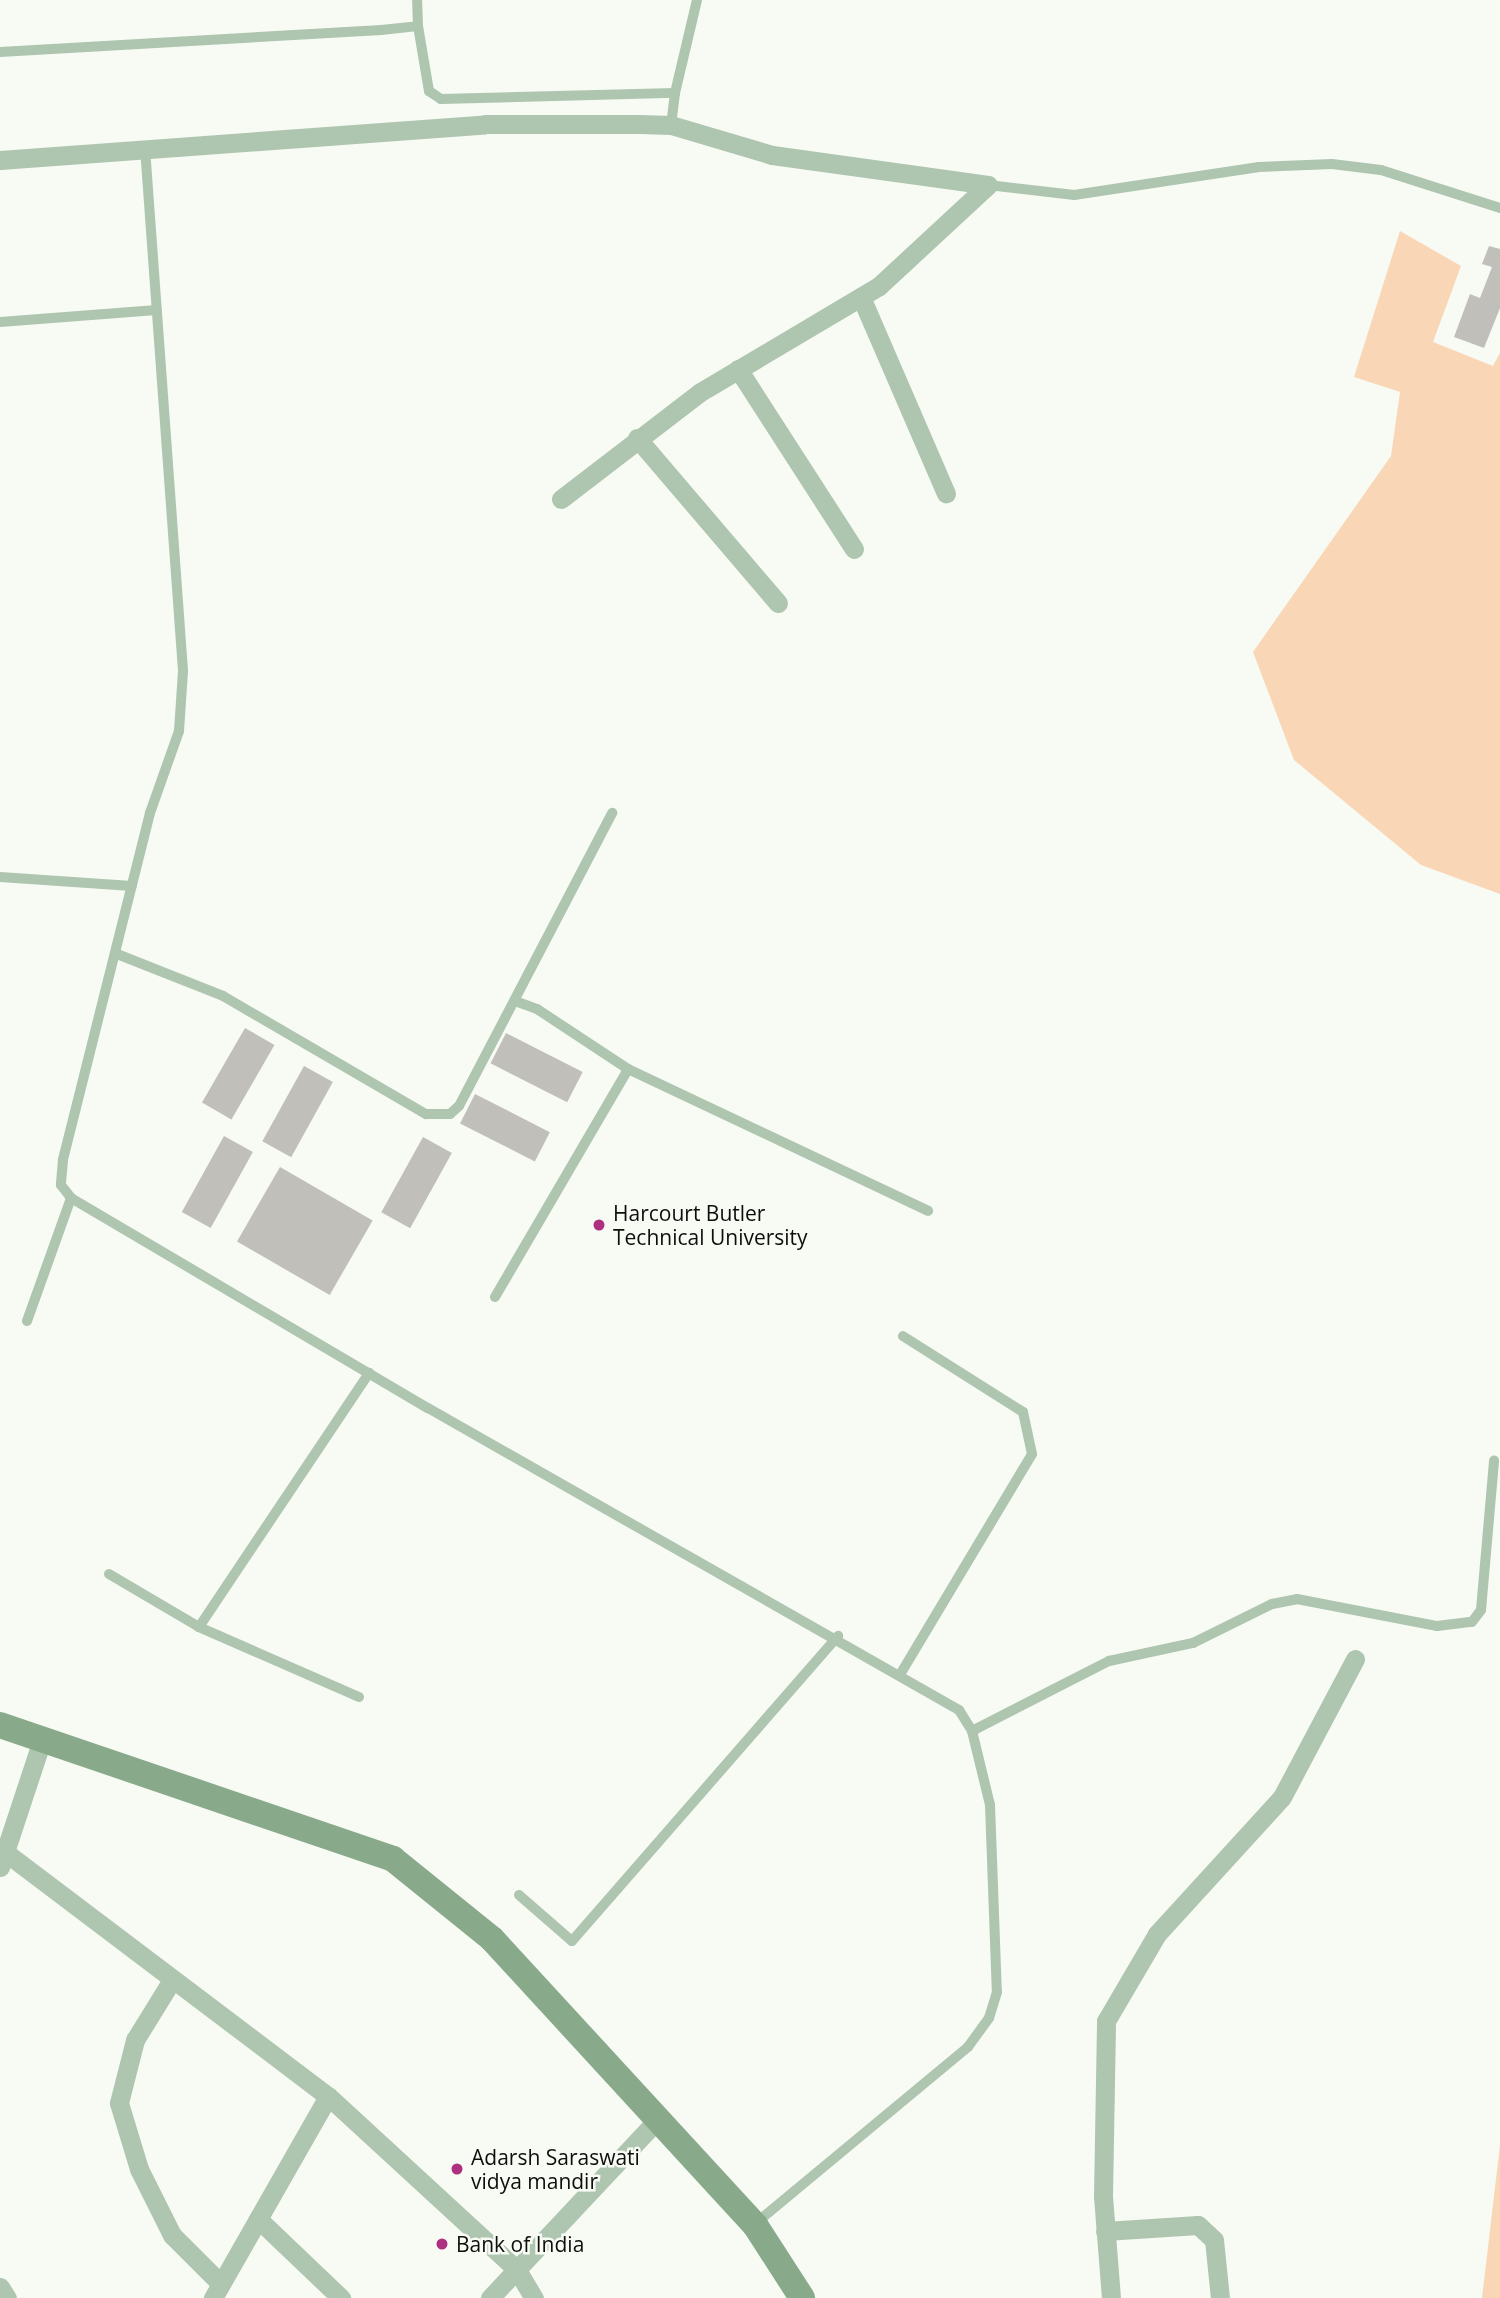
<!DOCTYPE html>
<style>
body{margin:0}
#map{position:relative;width:1500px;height:2298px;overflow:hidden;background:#f8faf4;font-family:"Open Sans",sans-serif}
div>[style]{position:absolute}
.green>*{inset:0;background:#f9d7b6}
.building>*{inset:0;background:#c1bfba;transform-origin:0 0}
.lane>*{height:10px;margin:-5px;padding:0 5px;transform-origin:5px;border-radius:5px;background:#aec5af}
.street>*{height:19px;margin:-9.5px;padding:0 9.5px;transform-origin:9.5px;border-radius:9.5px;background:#aec5af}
.secondary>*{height:26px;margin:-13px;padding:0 13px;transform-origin:13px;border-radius:13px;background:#88aa8b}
.dots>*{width:19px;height:19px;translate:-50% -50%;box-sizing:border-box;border:4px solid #f8faf4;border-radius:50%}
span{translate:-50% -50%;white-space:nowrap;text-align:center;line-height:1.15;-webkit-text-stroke:5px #f8faf4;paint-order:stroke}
.poi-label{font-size:21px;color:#0e0e0c}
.left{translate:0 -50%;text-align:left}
</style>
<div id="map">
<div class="green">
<i style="clip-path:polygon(1400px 231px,1461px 266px,1433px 342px,1493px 366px,1500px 353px,1500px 894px,1421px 865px,1294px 760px,1253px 652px,1391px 456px,1400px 392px,1354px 377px)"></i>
<i style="clip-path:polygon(1500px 2145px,1500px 2298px,1482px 2298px)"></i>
</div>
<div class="building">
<i style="clip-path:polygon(1489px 246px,1500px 249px,1500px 308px,1484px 348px,1454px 337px,1470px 294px,1480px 298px,1492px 267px,1482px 264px)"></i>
<i style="left:245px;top:1028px;width:34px;height:86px;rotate:30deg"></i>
<i style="left:506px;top:1033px;width:86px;height:34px;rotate:27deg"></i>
<i style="left:304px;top:1066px;width:33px;height:86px;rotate:29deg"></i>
<i style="left:475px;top:1094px;width:84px;height:33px;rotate:27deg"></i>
<i style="left:224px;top:1136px;width:33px;height:87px;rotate:29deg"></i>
<i style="left:423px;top:1137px;width:33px;height:86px;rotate:29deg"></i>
<i style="left:280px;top:1167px;width:107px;height:86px;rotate:30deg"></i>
</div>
<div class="lane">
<i style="left:418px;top:26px;width:66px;rotate:80.4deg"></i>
<i style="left:429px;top:91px;width:14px;rotate:34deg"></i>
<i style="left:441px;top:99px;width:234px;rotate:-1.5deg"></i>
<i style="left:675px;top:93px;width:32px;rotate:97deg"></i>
<i style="left:0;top:52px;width:382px;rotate:-3.3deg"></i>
<i style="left:381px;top:30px;width:37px;rotate:-6deg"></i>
<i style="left:418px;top:26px;width:26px;rotate:-92deg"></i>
<i style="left:675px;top:93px;width:96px;rotate:-76.7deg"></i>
<i style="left:145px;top:148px;width:524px;rotate:85.84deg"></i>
<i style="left:183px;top:671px;width:60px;rotate:93.8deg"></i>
<i style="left:179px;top:731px;width:87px;rotate:109.5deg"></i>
<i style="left:150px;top:813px;width:358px;rotate:104.1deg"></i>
<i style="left:63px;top:1160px;width:25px;rotate:95deg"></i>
<i style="left:61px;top:1185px;width:16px;rotate:52deg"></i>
<i style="left:71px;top:1198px;width:414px;rotate:30.5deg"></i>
<i style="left:428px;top:1408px;width:611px;rotate:29.63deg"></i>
<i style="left:959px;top:1710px;width:25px;rotate:58deg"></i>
<i style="left:972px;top:1731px;width:76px;rotate:76.3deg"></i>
<i style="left:990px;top:1805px;width:187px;rotate:87.9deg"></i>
<i style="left:997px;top:1992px;width:27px;rotate:107deg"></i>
<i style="left:989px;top:2018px;width:36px;rotate:126deg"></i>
<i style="left:968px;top:2047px;width:277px;rotate:140.3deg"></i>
<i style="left:988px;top:185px;width:87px;rotate:6.6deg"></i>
<i style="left:1074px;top:195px;width:187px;rotate:-8.6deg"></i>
<i style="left:1259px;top:167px;width:73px;rotate:-2.4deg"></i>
<i style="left:1332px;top:164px;width:49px;rotate:7deg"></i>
<i style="left:1381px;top:170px;width:125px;rotate:17.7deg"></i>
<i style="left:0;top:322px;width:157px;rotate:-4.4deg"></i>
<i style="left:0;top:877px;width:132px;rotate:3.9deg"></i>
<i style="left:117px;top:954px;width:114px;rotate:21.6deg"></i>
<i style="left:223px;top:996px;width:235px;rotate:30.2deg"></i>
<i style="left:426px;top:1114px;width:24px"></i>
<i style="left:450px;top:1114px;width:12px;rotate:-42deg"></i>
<i style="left:459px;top:1106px;width:331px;rotate:-62.4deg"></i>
<i style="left:515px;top:1001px;width:23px;rotate:20deg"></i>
<i style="left:537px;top:1009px;width:109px;rotate:33.4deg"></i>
<i style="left:628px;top:1069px;width:332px;rotate:25.3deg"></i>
<i style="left:495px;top:1297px;width:264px;rotate:-59.7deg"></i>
<i style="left:27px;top:1321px;width:131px;rotate:-70.3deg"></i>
<i style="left:109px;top:1574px;width:104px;rotate:30.5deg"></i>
<i style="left:901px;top:1673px;width:255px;rotate:-59.1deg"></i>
<i style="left:1032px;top:1454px;width:43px;rotate:-102.1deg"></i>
<i style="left:1023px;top:1412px;width:142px;rotate:-147.7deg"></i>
<i style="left:359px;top:1697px;width:175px;rotate:-156.4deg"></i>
<i style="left:199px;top:1627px;width:306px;rotate:-56.2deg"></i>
<i style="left:972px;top:1731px;width:154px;rotate:-27.1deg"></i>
<i style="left:1109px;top:1661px;width:86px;rotate:-12.1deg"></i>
<i style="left:1193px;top:1643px;width:88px;rotate:-26.3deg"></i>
<i style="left:1272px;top:1604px;width:25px;rotate:-11deg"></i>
<i style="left:1297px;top:1599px;width:143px;rotate:10.9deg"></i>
<i style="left:1437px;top:1626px;width:35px;rotate:-7deg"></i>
<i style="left:1472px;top:1622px;width:15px;rotate:-53deg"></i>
<i style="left:1481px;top:1610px;width:150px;rotate:-85deg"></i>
<i style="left:519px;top:1895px;width:70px;rotate:41deg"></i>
<i style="left:572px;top:1941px;width:405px;rotate:-48.9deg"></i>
</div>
<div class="street">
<i style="left:0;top:160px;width:486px;rotate:-4.2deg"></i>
<i style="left:485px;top:124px;width:155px"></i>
<i style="left:640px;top:124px;width:31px;rotate:2deg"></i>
<i style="left:671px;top:125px;width:105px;rotate:16.5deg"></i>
<i style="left:772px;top:155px;width:218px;rotate:7.9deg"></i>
<i style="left:988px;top:185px;width:149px;rotate:137.2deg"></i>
<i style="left:879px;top:286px;width:209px;rotate:149.3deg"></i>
<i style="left:699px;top:393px;width:174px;rotate:142.5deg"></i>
<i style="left:861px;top:297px;width:214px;rotate:66.6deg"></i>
<i style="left:738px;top:369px;width:214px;rotate:57.2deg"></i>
<i style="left:637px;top:438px;width:217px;rotate:49.5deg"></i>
<i style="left:5px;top:1852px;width:405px;rotate:37.1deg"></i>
<i style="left:328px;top:2096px;width:257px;rotate:42.6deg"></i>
<i style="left:517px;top:2270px;width:33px;rotate:59deg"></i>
<i style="left:0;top:1867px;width:134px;rotate:-71.7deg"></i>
<i style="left:172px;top:1980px;width:70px;rotate:121.7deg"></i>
<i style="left:135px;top:2040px;width:65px;rotate:104.3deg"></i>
<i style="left:119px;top:2103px;width:69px;rotate:73.1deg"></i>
<i style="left:139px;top:2169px;width:74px;rotate:63.4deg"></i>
<i style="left:172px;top:2235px;width:69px;rotate:45deg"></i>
<i style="left:258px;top:2219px;width:115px;rotate:43.6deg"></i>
<i style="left:1105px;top:2231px;width:93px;rotate:-3.7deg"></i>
<i style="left:1198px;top:2225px;width:22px;rotate:43deg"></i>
<i style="left:1214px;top:2240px;width:58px;rotate:84.1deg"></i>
<i style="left:0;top:2287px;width:13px;rotate:58deg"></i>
<i style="left:213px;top:2298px;width:232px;rotate:-60.3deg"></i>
<i style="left:490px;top:2298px;width:243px;rotate:-46.8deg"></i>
<i style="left:1111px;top:2298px;width:102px;rotate:-94.5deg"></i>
<i style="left:1103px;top:2196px;width:175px;rotate:-89deg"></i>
<i style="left:1106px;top:2021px;width:101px;rotate:-59.6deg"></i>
<i style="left:1157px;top:1934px;width:185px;rotate:-47.6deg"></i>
<i style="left:1282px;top:1797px;width:156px;rotate:-62.1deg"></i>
</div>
<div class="secondary">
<i style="left:0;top:1725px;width:415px;rotate:18.8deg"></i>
<i style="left:393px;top:1859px;width:127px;rotate:38.9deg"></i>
<i style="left:492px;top:1939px;width:389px;rotate:47.4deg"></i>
<i style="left:755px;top:2225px;width:87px;rotate:57.2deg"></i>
</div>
<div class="dots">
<i style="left:599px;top:1225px;background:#ae3080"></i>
<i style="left:457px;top:2169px;background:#ae3080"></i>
<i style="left:442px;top:2244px;background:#ae3080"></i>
</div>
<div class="poi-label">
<span class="left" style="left:613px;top:1225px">Harcourt Butler<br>Technical University</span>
<span class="left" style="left:471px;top:2169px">Adarsh Saraswati<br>vidya mandir</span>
<span class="left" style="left:456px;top:2244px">Bank of India</span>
</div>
</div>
